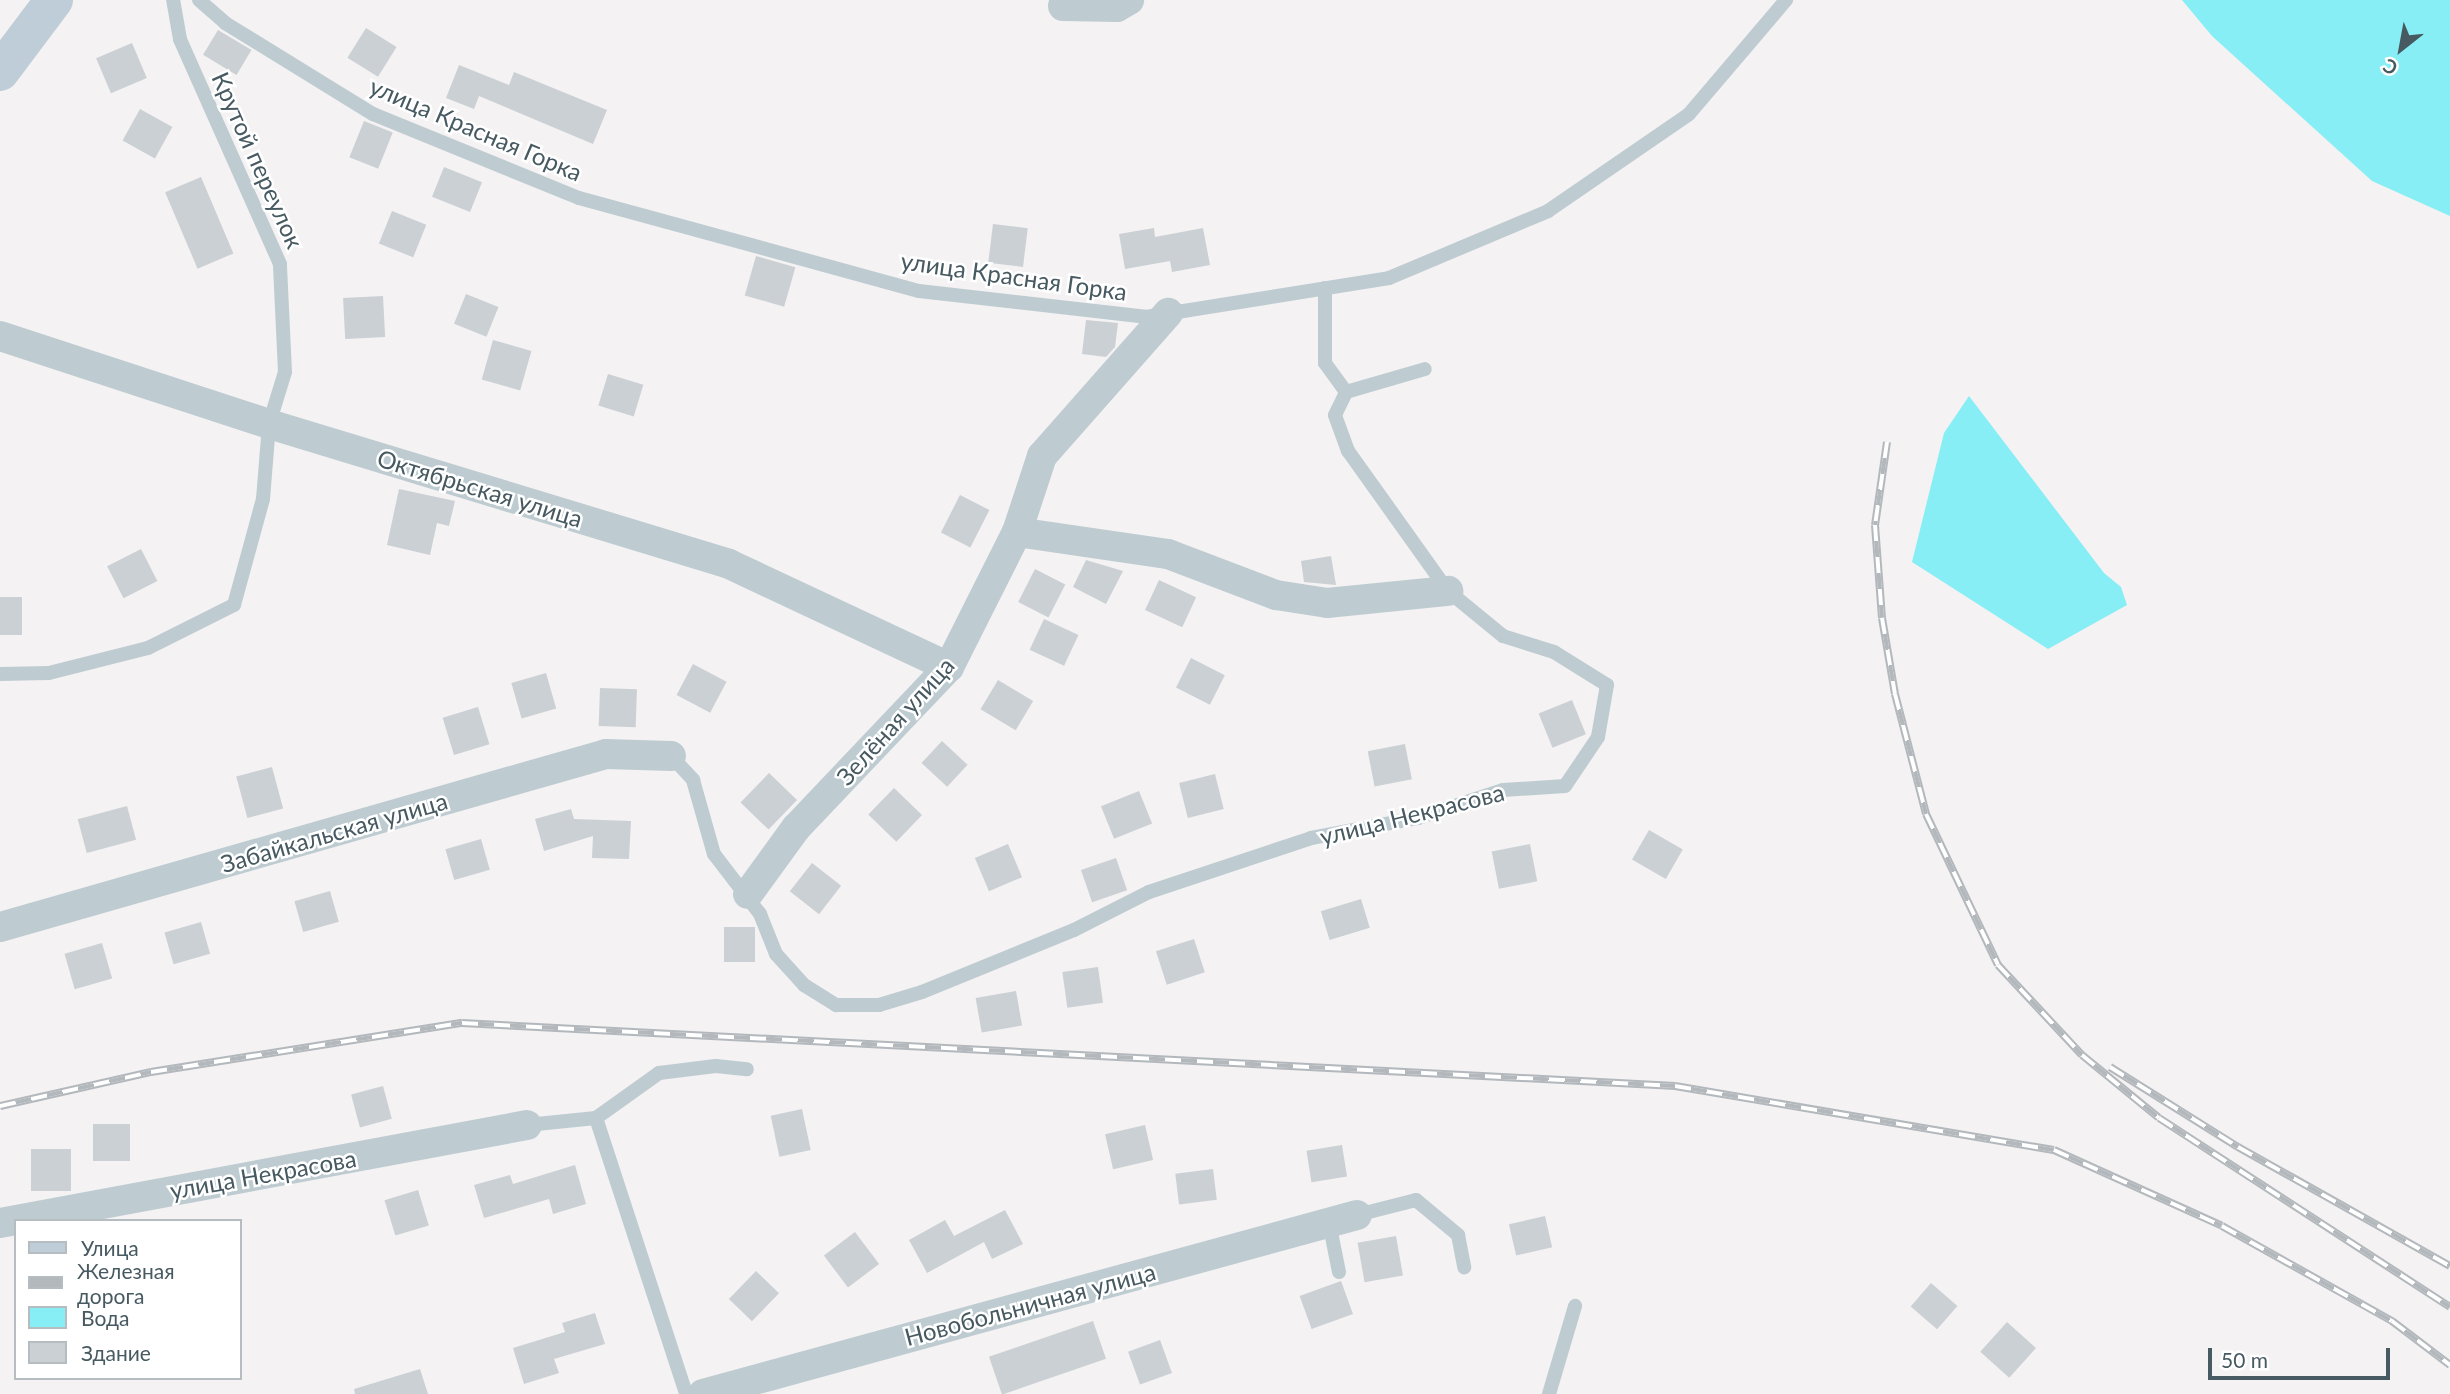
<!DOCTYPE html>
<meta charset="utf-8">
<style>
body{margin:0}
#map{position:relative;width:2450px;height:1394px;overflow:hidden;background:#f4f2f2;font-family:Lato,sans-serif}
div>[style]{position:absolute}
.water>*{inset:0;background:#87eef5}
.building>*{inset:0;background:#cbd0d4;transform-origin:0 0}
.lane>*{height:14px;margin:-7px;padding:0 7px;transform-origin:7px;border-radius:7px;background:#beccd2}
.street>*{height:30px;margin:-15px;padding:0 15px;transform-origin:15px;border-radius:15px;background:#beccd2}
.secondary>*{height:38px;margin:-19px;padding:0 19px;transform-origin:19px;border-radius:19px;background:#becdd7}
.rail>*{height:8px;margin-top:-4px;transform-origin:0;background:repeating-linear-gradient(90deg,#fff 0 16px,#b3b8bd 0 32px);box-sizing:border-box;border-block:2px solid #b3b8bd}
span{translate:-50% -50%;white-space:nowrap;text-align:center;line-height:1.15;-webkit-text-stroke:5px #fff;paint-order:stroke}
.street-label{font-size:24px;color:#475961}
.legend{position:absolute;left:14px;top:1219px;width:228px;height:161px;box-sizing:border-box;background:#fff;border:2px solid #b5bdc0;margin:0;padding:9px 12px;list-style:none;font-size:21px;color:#475961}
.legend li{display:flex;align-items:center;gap:14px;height:35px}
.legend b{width:35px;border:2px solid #b5bdc0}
.north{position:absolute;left:2366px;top:14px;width:70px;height:70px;-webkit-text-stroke:5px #fff;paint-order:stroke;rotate:211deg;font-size:19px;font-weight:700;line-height:28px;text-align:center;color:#475961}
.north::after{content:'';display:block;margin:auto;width:24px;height:32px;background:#475961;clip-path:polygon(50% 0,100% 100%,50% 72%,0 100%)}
.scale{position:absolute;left:2208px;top:1348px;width:182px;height:32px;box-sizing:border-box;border:4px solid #475961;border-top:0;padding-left:9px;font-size:21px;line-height:24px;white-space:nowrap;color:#475961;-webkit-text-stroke:5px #fff;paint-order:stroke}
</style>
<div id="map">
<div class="water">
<i style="clip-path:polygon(2182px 0,2450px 0,2450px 216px,2372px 181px,2212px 36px)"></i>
<i style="clip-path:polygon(1969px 396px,2104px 573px,2121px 587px,2127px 605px,2048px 649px,1912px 562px,1944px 433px)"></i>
</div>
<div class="building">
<i style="left:366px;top:28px;width:36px;height:35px;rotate:32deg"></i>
<i style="left:218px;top:30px;width:39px;height:29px;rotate:31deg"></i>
<i style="left:132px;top:43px;width:38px;height:39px;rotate:67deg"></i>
<i style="clip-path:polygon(459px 65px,509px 85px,514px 72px,607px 110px,593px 144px,479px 96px,474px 109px,446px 98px)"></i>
<i style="left:140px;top:109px;width:37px;height:36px;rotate:29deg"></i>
<i style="left:364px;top:121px;width:31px;height:39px;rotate:22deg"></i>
<i style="left:444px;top:167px;width:41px;height:32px;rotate:22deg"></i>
<i style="left:201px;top:177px;width:83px;height:39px;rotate:67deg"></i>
<i style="left:392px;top:211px;width:37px;height:35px;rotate:22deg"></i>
<i style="left:993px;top:224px;width:35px;height:39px;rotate:7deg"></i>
<i style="clip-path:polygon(1154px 228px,1155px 237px,1203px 228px,1210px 265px,1172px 272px,1170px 261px,1125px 269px,1119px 234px)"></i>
<i style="left:756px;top:256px;width:41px;height:41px;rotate:16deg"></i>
<i style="left:466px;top:294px;width:35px;height:32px;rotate:22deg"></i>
<i style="left:383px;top:296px;width:41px;height:40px;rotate:87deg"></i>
<i style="clip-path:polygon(1086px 320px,1118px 323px,1115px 347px,1106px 357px,1082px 354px)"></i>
<i style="left:493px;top:340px;width:40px;height:41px;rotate:16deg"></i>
<i style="left:608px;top:374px;width:37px;height:33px;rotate:17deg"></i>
<i style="clip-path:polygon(399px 489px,455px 501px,449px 526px,437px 523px,430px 555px,387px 545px)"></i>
<i style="left:960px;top:495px;width:33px;height:42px;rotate:27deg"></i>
<i style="left:141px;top:549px;width:36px;height:38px;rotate:63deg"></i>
<i style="clip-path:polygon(1331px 556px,1336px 585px,1304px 582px,1301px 561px)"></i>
<i style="clip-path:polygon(1086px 560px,1123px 571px,1106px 604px,1073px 587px)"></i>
<i style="left:1035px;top:569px;width:34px;height:37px;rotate:27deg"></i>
<i style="left:1159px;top:580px;width:41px;height:33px;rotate:25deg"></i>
<i style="left:0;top:597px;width:22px;height:38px"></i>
<i style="left:1044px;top:619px;width:38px;height:34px;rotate:25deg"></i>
<i style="left:1191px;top:658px;width:38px;height:33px;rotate:27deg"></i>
<i style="left:693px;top:664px;width:38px;height:35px;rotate:28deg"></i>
<i style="left:546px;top:673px;width:37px;height:36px;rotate:74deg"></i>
<i style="left:998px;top:680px;width:41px;height:34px;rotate:31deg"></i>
<i style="left:600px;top:688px;width:37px;height:38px;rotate:2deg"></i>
<i style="left:1572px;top:700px;width:37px;height:36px;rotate:68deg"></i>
<i style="left:478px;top:707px;width:39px;height:37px;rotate:73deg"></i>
<i style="left:942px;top:741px;width:35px;height:30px;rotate:43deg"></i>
<i style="left:1405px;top:744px;width:36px;height:38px;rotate:79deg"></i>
<i style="left:272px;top:767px;width:43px;height:37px;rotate:75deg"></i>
<i style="left:769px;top:773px;width:39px;height:41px;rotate:44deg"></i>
<i style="left:1215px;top:774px;width:36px;height:37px;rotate:76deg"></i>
<i style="left:894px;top:788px;width:39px;height:37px;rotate:44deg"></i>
<i style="left:1139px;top:791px;width:35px;height:41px;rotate:68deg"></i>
<i style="left:127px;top:806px;width:35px;height:51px;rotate:75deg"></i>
<i style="clip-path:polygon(571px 809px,574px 819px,631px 821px,629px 859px,592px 858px,593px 836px,544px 851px,535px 819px)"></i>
<i style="left:1649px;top:830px;width:39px;height:34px;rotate:30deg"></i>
<i style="left:481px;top:839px;width:32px;height:37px;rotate:74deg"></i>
<i style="left:1008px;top:844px;width:36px;height:36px;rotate:67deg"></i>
<i style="left:1530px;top:844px;width:38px;height:39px;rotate:79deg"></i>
<i style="left:1116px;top:858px;width:34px;height:37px;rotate:71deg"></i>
<i style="left:812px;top:863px;width:37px;height:36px;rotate:38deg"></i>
<i style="left:330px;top:891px;width:32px;height:37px;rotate:74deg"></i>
<i style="left:1361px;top:899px;width:30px;height:42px;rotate:73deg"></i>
<i style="left:201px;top:922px;width:33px;height:38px;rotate:74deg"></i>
<i style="left:724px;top:927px;width:31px;height:35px"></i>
<i style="left:1194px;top:939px;width:35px;height:40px;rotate:72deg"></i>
<i style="left:102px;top:943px;width:37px;height:39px;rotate:74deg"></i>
<i style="left:1098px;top:967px;width:36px;height:36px;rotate:82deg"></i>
<i style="left:1016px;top:991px;width:35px;height:41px;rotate:80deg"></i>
<i style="left:383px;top:1086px;width:34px;height:33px;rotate:75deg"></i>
<i style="left:802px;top:1109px;width:42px;height:32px;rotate:78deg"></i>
<i style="left:93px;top:1124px;width:37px;height:37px"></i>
<i style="left:1145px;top:1125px;width:36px;height:41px;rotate:77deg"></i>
<i style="left:1342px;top:1145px;width:32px;height:36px;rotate:81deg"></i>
<i style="left:71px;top:1149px;width:42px;height:40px;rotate:90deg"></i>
<i style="clip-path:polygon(575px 1165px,586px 1204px,553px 1214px,549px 1199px,484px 1218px,474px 1185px,510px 1175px,513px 1184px)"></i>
<i style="left:1213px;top:1169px;width:31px;height:38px;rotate:83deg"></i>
<i style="left:418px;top:1190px;width:37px;height:35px;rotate:73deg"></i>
<i style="clip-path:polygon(1005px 1210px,1023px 1244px,992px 1259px,984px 1242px,927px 1273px,909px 1240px,945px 1220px,954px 1236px)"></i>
<i style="left:1545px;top:1216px;width:32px;height:37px;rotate:77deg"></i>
<i style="left:855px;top:1232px;width:40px;height:39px;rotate:53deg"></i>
<i style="left:1396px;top:1236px;width:40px;height:39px;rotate:80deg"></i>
<i style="left:756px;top:1271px;width:32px;height:39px;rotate:44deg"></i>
<i style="left:1341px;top:1281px;width:35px;height:44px;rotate:70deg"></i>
<i style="left:1931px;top:1283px;width:35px;height:31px;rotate:41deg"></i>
<i style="clip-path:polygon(595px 1313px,605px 1344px,554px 1359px,559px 1373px,524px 1384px,513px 1348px,565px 1332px,562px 1323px)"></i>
<i style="left:1093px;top:1321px;width:40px;height:110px;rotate:71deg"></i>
<i style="left:2007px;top:1322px;width:39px;height:40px;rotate:42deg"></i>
<i style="left:1160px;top:1340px;width:35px;height:34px;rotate:70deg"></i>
<i style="clip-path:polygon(420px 1369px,428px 1394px,355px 1394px,354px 1389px)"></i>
</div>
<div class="lane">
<i style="left:199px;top:0;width:35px;rotate:41deg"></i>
<i style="left:225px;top:23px;width:174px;rotate:31.6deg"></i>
<i style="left:373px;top:114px;width:222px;rotate:22.2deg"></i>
<i style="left:579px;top:198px;width:352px;rotate:15.3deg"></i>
<i style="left:919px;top:291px;width:228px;rotate:6.5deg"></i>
<i style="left:1146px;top:317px;width:246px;rotate:-9.1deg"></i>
<i style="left:1389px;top:278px;width:173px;rotate:-22.8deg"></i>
<i style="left:1548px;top:211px;width:171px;rotate:-34.5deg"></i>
<i style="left:1689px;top:114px;width:150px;rotate:-49.6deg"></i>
<i style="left:1325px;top:288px;width:75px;rotate:90deg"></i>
<i style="left:1325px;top:363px;width:36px;rotate:54deg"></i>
<i style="left:1346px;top:392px;width:82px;rotate:-16.2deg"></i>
<i style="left:0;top:674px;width:49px;rotate:-1.2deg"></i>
<i style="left:49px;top:673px;width:102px;rotate:-14.2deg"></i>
<i style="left:148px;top:648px;width:96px;rotate:-26.6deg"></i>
<i style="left:234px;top:605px;width:110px;rotate:-74.7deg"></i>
<i style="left:263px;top:499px;width:75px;rotate:-85.4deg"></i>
<i style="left:269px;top:424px;width:54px;rotate:-72.9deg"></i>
<i style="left:285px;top:372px;width:108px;rotate:-92.7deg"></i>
<i style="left:280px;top:264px;width:246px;rotate:-114deg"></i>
<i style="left:180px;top:39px;width:40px;rotate:-100deg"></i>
<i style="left:671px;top:756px;width:33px;rotate:47deg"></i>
<i style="left:693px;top:780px;width:77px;rotate:74.2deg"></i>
<i style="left:714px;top:854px;width:76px;rotate:52.5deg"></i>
<i style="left:760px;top:914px;width:43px;rotate:68.2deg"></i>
<i style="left:776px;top:954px;width:42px;rotate:47.9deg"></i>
<i style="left:804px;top:985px;width:38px;rotate:32deg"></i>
<i style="left:836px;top:1005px;width:43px"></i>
<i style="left:879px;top:1005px;width:45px;rotate:-16.8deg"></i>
<i style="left:922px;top:992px;width:164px;rotate:-22.2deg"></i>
<i style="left:1074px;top:930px;width:84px;rotate:-26.9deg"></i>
<i style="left:1149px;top:892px;width:171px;rotate:-18.4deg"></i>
<i style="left:1311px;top:838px;width:109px;rotate:-10.6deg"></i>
<i style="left:1418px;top:818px;width:89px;rotate:-18.2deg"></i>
<i style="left:1503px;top:790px;width:62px;rotate:-3.7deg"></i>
<i style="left:1565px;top:786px;width:59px;rotate:-56deg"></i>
<i style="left:1598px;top:737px;width:53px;rotate:-80.2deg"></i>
<i style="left:1607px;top:685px;width:62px;rotate:-148.1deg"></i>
<i style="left:1554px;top:652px;width:53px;rotate:-162.6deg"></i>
<i style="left:1503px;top:636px;width:71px;rotate:-140.7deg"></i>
<i style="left:1448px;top:591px;width:172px;rotate:-125.5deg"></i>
<i style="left:1348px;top:451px;width:38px;rotate:-110deg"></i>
<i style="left:1335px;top:415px;width:25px;rotate:-64deg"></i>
<i style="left:596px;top:1118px;width:290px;rotate:71.9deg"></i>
<i style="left:527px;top:1125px;width:69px;rotate:-5.8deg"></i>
<i style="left:596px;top:1118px;width:77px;rotate:-35.5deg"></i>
<i style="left:659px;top:1073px;width:57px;rotate:-7deg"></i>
<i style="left:716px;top:1066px;width:31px;rotate:6deg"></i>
<i style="left:1357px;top:1215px;width:61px;rotate:-14.3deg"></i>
<i style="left:1416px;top:1200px;width:55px;rotate:39.8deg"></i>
<i style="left:1458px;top:1235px;width:33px;rotate:79deg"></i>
<i style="left:1329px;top:1222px;width:51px;rotate:78.7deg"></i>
<i style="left:1549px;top:1394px;width:92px;rotate:-73.5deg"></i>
</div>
<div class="street">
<i style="left:1063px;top:6px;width:54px;rotate:1.1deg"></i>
<i style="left:1117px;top:7px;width:14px;rotate:-30deg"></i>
<i style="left:0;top:336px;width:283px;rotate:18.1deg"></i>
<i style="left:269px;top:424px;width:481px;rotate:16.9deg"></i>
<i style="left:729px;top:564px;width:243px;rotate:25.1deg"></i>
<i style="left:1017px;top:532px;width:153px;rotate:8.3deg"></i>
<i style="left:1168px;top:554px;width:116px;rotate:20.8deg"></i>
<i style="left:1276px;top:595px;width:52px;rotate:8.9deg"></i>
<i style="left:1327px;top:603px;width:122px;rotate:-5.7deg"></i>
<i style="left:748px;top:894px;width:82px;rotate:-54deg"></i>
<i style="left:796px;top:828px;width:222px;rotate:-46.5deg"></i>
<i style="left:949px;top:667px;width:151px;rotate:-63.3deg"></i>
<i style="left:1017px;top:532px;width:80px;rotate:-71.8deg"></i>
<i style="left:1042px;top:456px;width:191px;rotate:-48.6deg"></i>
<i style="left:0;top:927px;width:630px;rotate:-15.93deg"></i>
<i style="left:606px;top:754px;width:65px;rotate:1.8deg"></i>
<i style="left:0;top:1223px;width:536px;rotate:-10.53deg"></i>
<i style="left:703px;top:1394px;width:678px;rotate:-15.31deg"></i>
</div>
<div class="secondary">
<i style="left:0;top:72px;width:90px;rotate:-53.1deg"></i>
</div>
<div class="rail">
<i style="left:1887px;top:442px;width:84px;rotate:98.2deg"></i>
<i style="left:1875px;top:525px;width:93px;rotate:85.7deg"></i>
<i style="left:1882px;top:618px;width:77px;rotate:80.3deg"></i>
<i style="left:1895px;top:694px;width:124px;rotate:75.5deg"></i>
<i style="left:1926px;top:814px;width:167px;rotate:64.5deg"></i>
<i style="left:1998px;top:965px;width:123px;rotate:47deg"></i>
<i style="left:2082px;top:1055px;width:99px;rotate:39.3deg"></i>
<i style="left:2159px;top:1118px;width:347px;rotate:33deg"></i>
<i style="left:2110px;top:1067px;width:151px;rotate:32deg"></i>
<i style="left:2238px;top:1147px;width:243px;rotate:29.3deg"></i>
<i style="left:0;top:1106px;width:155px;rotate:-12.7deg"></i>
<i style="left:151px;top:1072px;width:315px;rotate:-9deg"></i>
<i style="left:462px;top:1023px;width:1215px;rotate:2.97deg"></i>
<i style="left:1675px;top:1086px;width:384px;rotate:9.6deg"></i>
<i style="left:2054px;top:1150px;width:184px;rotate:24.3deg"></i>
<i style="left:2222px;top:1226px;width:195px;rotate:29.2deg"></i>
<i style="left:2392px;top:1321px;width:73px;rotate:37.2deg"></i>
</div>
<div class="street-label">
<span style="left:476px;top:129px;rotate:23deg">улица Красная Горка</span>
<span style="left:258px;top:160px;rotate:66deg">Крутой переулок</span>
<span style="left:1014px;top:276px;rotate:8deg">улица Красная Горка</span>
<span style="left:480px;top:488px;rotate:17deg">Октябрьская улица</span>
<span style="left:895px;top:721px;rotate:-48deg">Зелёная улица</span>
<span style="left:1412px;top:814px;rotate:-14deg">улица Некрасова</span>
<span style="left:334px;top:832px;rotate:-16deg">Забайкальская улица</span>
<span style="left:263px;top:1174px;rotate:-10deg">улица Некрасова</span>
<span style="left:1030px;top:1304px;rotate:-15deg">Новобольничная улица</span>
</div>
<ul class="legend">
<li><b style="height:9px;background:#becdd7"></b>Улица</li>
<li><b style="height:9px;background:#b3b8bd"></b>Железная дорога</li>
<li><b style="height:19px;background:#87eef5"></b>Вода</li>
<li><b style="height:19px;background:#cbd0d4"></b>Здание</li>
</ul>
<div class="north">С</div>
<div class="scale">50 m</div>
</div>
